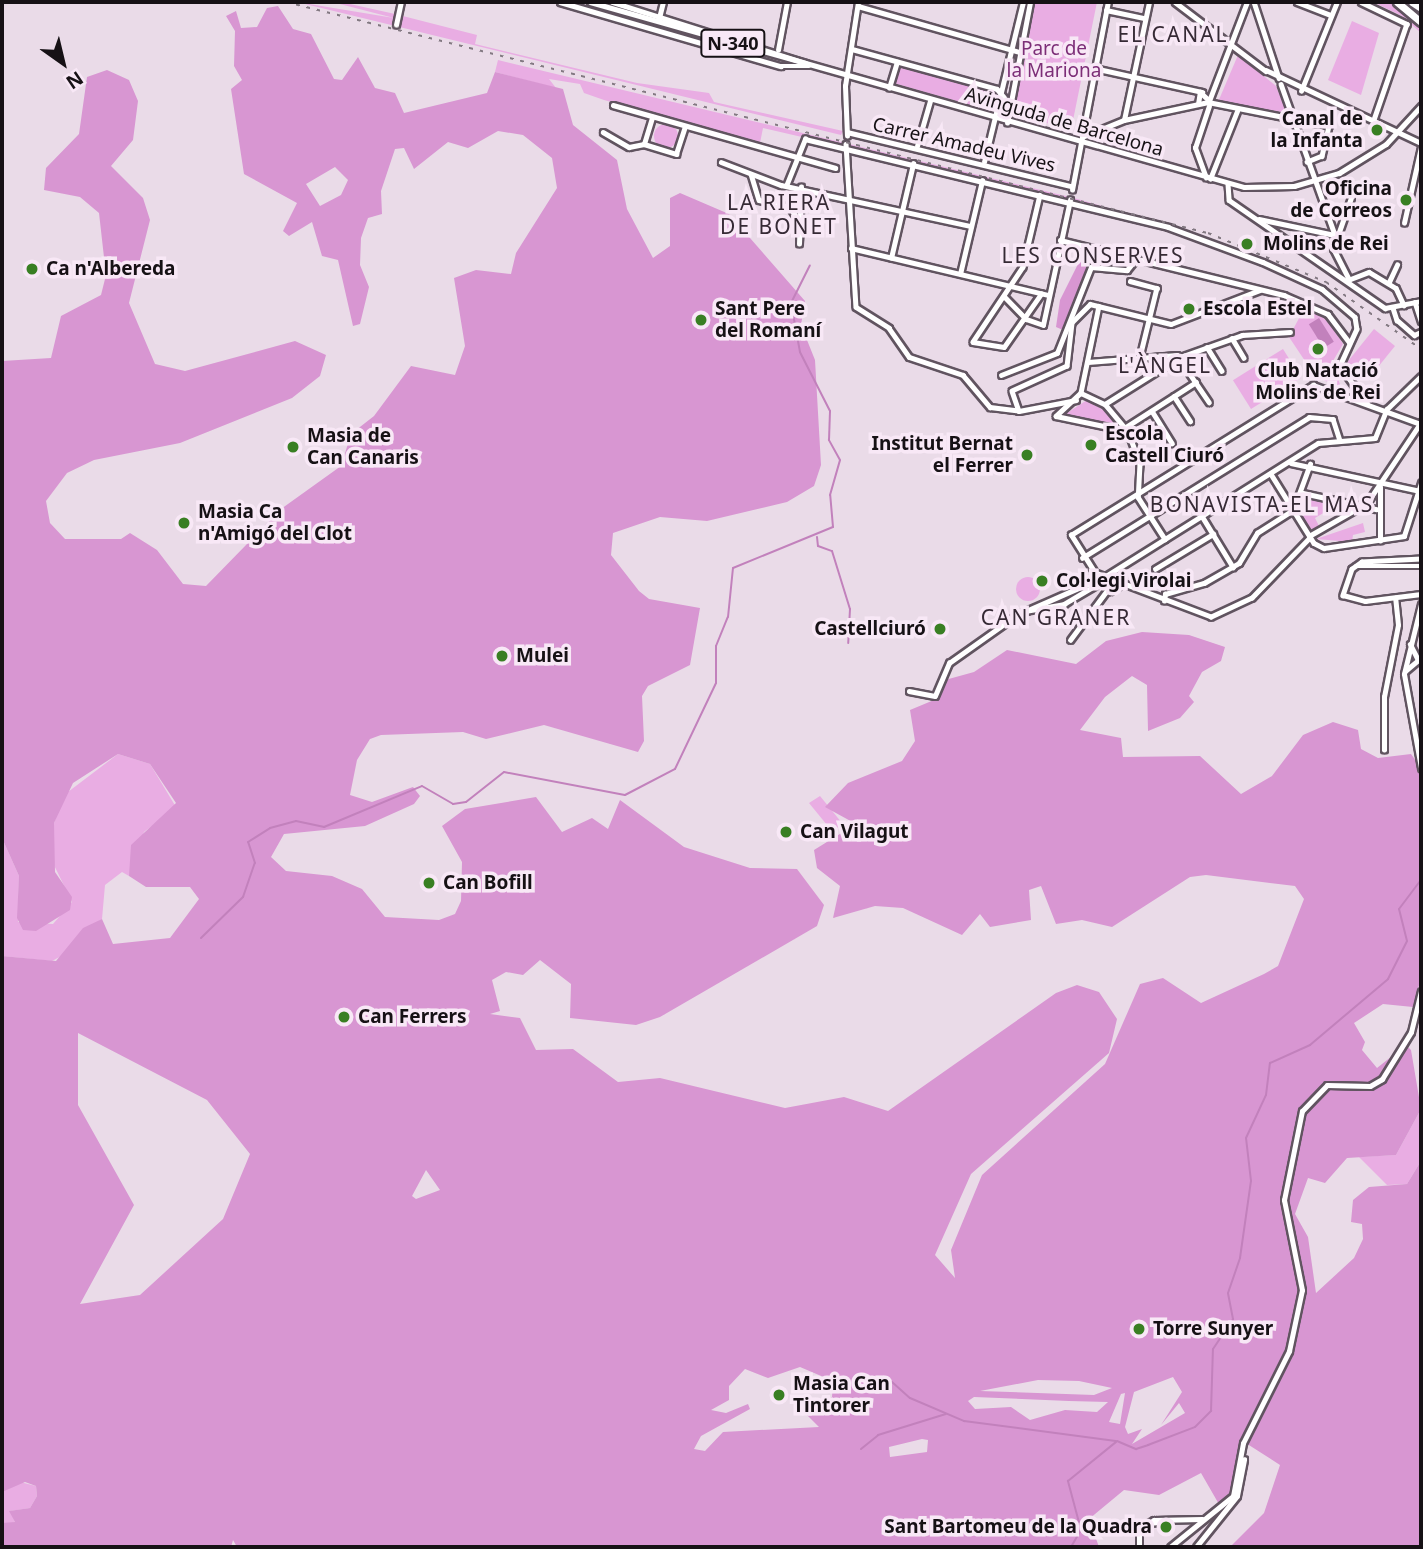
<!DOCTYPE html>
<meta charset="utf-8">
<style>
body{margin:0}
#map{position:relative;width:1423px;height:1549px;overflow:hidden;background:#eadbe8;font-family:"Noto Sans",sans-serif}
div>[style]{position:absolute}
.green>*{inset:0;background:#e9ade3;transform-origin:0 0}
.round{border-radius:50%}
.forest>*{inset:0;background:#d896d2}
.water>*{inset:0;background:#c281bc;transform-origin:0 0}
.stream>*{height:2px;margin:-1px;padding:0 1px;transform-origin:1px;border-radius:1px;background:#c281bc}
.roads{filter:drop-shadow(2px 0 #615460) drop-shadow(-2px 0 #615460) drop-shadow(0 2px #615460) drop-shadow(0 -2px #615460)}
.minor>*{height:4.5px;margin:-2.25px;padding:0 2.25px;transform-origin:2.25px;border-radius:2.25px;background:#fff}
.major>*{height:5px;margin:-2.5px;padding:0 2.5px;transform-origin:2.5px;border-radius:2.5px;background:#fff}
.highway>*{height:7px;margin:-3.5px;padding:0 3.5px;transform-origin:3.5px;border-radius:3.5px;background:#fff}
.rail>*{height:2px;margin-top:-1px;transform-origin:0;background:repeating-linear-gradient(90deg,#837982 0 3.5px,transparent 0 10.5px)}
.dots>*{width:19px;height:19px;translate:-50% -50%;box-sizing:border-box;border:4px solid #f8e8f6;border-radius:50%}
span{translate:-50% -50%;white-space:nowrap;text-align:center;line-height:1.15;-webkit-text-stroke:7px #f8e8f6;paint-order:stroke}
.shield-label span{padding:2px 5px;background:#f8e8f6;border:2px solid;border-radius:5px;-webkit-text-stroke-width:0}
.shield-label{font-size:18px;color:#161115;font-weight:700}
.park-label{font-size:19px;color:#7c2e77}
.poi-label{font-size:19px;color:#161115;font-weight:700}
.right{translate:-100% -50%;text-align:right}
.left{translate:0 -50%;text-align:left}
.street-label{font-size:19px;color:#161115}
.neighbourhood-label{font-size:21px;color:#362a35;letter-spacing:2px}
.frame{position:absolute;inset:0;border:4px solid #161115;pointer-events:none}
.north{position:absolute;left:28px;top:28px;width:70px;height:70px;-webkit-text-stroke:5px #f8e8f6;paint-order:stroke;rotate:146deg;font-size:19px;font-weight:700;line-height:28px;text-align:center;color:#161115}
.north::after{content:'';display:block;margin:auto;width:24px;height:32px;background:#161115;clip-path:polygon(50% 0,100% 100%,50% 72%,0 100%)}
</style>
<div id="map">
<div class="green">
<i style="clip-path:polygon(297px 2px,394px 18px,332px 2px,341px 2px,395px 14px,477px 35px,475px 44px,637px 83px,709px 93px,714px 102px,843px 131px,841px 135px)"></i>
<i style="clip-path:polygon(1034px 2px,1097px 2px,1071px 130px,1013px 113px)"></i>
<i style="clip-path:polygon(1373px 2px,1421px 2px,1421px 33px,1402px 16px)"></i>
<i style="clip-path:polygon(1352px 21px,1379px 33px,1361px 95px,1328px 80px)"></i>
<i style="clip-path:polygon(1238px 55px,1276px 86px,1287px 113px,1218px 102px)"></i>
<i style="clip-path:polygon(498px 60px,1074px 198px,1109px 208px,763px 128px,760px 143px,604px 100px,584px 93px,580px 84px,549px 79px,556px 88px,495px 72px)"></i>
<i style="left:899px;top:66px;width:105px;height:18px;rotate:16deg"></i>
<i class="round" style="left:654px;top:124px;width:24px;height:24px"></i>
<i style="clip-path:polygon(861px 137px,918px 150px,1067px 189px,861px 140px)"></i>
<i style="clip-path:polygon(1305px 307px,1326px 316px,1343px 344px,1333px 361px,1341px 388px,1315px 376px,1289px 337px)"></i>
<i style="left:1374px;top:329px;width:27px;height:43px;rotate:39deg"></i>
<i style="left:1283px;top:349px;width:34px;height:59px;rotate:58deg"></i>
<i style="clip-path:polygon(1087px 400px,1111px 415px,1116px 425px,1061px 417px)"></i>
<i style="clip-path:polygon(1306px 496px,1326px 501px,1330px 509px,1315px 518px,1319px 526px,1311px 530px,1298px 510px)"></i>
<i style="clip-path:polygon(1363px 523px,1365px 532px,1353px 535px,1352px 542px,1316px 539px)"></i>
<i class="round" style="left:1016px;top:577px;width:24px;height:24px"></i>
<i style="clip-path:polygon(118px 754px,150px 764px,176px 807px,144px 832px,129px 876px,122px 872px,105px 885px,102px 919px,78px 935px,67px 953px,52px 961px,2px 956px,2px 838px,19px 876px,18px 922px,53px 924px,72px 902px,53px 863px,54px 823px,64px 795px)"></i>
<i style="clip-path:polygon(820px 796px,842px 823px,827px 838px,822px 834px,827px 825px,809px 803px)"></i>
<i style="clip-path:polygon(1421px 1109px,1421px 1161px,1407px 1184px,1387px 1185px,1359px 1157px,1396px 1155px)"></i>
<i style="clip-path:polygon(16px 1481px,36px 1486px,37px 1496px,30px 1508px,10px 1511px,15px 1522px,8px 1525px,2px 1523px,2px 1492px)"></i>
</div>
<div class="forest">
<i style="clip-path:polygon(evenodd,278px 6px,293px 29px,311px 34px,334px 79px,342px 80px,358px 57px,375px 88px,395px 93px,404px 113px,487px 93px,495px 72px,563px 89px,573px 125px,617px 160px,627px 209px,653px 258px,670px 246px,670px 198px,680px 193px,729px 214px,805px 301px,801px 325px,815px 360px,821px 465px,814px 486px,787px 502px,707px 521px,660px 517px,613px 533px,611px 555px,639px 591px,649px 599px,700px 608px,690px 665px,648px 686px,642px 696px,644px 741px,638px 752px,544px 725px,486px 739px,463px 732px,381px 735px,370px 739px,357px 760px,350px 795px,372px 802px,413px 787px,420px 796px,414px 804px,365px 826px,284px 834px,271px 857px,286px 871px,332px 876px,362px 889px,385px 917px,439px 920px,455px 914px,461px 901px,462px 862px,442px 826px,465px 809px,536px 797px,562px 832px,592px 818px,608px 829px,620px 800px,684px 847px,750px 868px,797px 869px,824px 905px,817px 926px,660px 1017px,636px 1025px,570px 1018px,571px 984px,540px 960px,523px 975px,506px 972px,492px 980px,500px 1011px,490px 1014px,520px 1018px,536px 1050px,573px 1049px,618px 1082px,660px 1078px,785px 1108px,844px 1097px,888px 1111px,1056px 993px,1077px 985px,1099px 992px,1117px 1019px,1109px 1053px,971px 1174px,935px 1255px,955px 1278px,951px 1250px,982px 1175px,1105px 1064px,1140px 984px,1163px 978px,1201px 1003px,1264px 974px,1278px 966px,1304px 899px,1295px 886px,1206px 875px,1190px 877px,1112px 927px,1082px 920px,1056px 924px,1041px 886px,1029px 890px,1031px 920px,990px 927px,980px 914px,962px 935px,903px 908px,875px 906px,833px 918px,840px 886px,817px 868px,814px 850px,856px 824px,825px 807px,848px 783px,902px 761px,915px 741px,910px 710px,934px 700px,945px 680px,974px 672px,1007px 650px,1076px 664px,1106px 641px,1142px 632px,1189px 635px,1225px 647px,1221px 661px,1202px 672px,1189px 696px,1194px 702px,1180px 718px,1148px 731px,1147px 685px,1132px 676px,1105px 697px,1080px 730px,1121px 738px,1123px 757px,1200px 756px,1241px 794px,1272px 776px,1303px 735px,1333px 722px,1358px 730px,1361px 749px,1378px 758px,1411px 754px,1421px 768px,1421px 978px,1413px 1007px,1383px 1004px,1354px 1023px,1365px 1042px,1362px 1050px,1377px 1068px,1406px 1045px,1411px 1050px,1421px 1109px,1396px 1155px,1347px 1158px,1325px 1183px,1308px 1178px,1295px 1214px,1308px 1237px,1316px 1293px,1354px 1258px,1363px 1239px,1362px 1224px,1351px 1222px,1353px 1200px,1369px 1187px,1407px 1184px,1421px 1161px,1421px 1547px,1230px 1547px,1264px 1513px,1280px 1465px,1241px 1440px,1234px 1490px,1220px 1506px,1201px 1473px,1159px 1495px,1124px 1490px,1089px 1519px,1099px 1547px,237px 1547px,233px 1540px,231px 1547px,2px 1547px,2px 1523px,15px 1522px,9px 1511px,30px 1508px,37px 1496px,36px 1486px,25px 1482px,2px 1492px,2px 956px,56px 961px,83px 928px,102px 919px,113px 944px,170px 938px,199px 899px,190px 887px,146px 887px,129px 876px,131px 845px,176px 803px,150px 764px,118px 754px,73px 783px,54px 823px,55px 872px,72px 897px,70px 910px,36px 931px,23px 930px,17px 918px,19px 876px,2px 838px,2px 361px,51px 358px,61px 316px,101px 295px,106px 275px,99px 213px,80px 197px,44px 190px,46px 168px,79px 134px,87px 77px,107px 70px,129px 80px,138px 101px,133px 140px,111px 166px,143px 198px,150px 220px,129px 303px,155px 364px,185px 371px,295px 341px,326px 355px,320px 376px,292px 398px,180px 443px,94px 460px,67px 473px,46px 501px,50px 523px,65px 539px,121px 539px,130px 533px,157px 550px,183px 584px,206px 586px,281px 509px,341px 466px,351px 434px,374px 416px,411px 366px,455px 375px,465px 346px,454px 278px,476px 270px,511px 274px,516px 253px,557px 188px,552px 158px,523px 135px,498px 131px,468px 148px,448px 142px,414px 169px,404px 148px,395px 149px,381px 191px,382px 214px,368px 218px,361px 238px,360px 265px,369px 287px,360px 324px,353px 326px,338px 260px,322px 256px,312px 222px,289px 236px,283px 231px,297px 203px,244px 174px,231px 89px,242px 80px,234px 66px,235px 31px,226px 16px,236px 11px,241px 28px,257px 27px,267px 8px,278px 6px,335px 167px,348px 180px,341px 195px,320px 206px,306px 184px,335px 167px,278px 6px,78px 1033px,207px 1100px,250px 1154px,223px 1219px,140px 1295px,80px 1304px,134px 1205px,78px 1105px,78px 1033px,278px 6px,426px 1170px,440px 1190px,416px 1199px,412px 1196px,426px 1170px,278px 6px,800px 1367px,833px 1381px,832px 1397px,805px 1413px,819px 1427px,723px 1432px,705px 1451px,694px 1449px,701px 1436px,750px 1409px,748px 1404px,726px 1413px,711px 1410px,729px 1400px,729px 1386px,745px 1369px,768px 1378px,800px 1367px,278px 6px,1173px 1377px,1182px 1392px,1161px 1425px,1179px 1403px,1185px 1413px,1132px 1444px,1142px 1429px,1128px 1434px,1125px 1427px,1134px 1392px,1173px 1377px,278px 6px,1038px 1380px,1079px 1381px,1112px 1388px,1094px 1395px,980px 1391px,1038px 1380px,278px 6px,1125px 1393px,1120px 1424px,1109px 1422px,1121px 1394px,1125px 1393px,278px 6px,974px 1397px,1069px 1401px,1108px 1402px,1097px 1412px,1065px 1410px,1030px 1420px,1011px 1407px,975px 1409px,968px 1401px,974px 1397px,278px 6px,922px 1439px,928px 1440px,927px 1452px,890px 1457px,889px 1447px,922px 1439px)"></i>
<i style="clip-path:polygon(1081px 258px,1090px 267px,1063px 330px,1056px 327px,1060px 300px)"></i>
</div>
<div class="water">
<i style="left:1319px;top:318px;width:28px;height:12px;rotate:58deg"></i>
</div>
<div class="stream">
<i style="left:817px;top:537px;width:9px;rotate:84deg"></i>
<i style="left:818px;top:546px;width:15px;rotate:20deg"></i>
<i style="left:832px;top:551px;width:61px;rotate:72.8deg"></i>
<i style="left:850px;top:609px;width:34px;rotate:93deg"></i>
<i style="left:201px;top:938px;width:59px;rotate:-44.3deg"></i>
<i style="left:243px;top:897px;width:36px;rotate:-71deg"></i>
<i style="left:255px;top:863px;width:22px;rotate:-108deg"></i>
<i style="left:248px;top:842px;width:26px;rotate:-32deg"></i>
<i style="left:270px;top:828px;width:27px;rotate:-15deg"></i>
<i style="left:296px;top:821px;width:29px;rotate:12deg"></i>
<i style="left:324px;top:827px;width:106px;rotate:-22.7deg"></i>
<i style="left:422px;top:786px;width:36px;rotate:30deg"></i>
<i style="left:453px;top:804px;width:13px;rotate:-9deg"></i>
<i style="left:466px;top:802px;width:48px;rotate:-38.3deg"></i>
<i style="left:504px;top:772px;width:123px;rotate:10.8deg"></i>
<i style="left:625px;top:795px;width:56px;rotate:-27.5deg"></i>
<i style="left:675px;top:769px;width:95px;rotate:-64.5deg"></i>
<i style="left:716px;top:683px;width:37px;rotate:-90deg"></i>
<i style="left:716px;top:646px;width:31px;rotate:-68deg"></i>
<i style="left:728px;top:617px;width:49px;rotate:-84.2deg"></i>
<i style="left:733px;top:568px;width:108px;rotate:-22.3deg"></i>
<i style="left:833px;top:527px;width:32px;rotate:-95deg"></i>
<i style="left:830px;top:495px;width:36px;rotate:-74deg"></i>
<i style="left:840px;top:460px;width:23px;rotate:-119deg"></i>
<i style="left:829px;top:440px;width:29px;rotate:-88deg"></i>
<i style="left:830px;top:411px;width:66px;rotate:-117deg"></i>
<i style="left:800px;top:352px;width:50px;rotate:-100.4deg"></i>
<i style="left:791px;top:303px;width:42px;rotate:-63.4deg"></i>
<i style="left:892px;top:1382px;width:24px;rotate:42deg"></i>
<i style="left:910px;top:1398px;width:59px;rotate:23.1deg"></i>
<i style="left:964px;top:1421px;width:153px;rotate:7.5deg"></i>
<i style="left:1117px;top:1441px;width:21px;rotate:23deg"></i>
<i style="left:1136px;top:1449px;width:13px;rotate:-18deg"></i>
<i style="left:1148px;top:1445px;width:50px;rotate:-21deg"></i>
<i style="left:1195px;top:1427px;width:23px;rotate:-45deg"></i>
<i style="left:1211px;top:1411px;width:62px;rotate:-88.2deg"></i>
<i style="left:1213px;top:1349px;width:36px;rotate:-56deg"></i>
<i style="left:1233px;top:1319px;width:26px;rotate:-101deg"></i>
<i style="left:1228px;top:1293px;width:37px;rotate:-71deg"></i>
<i style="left:1240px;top:1258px;width:78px;rotate:-81.9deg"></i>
<i style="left:1251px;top:1181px;width:43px;rotate:-96.6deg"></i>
<i style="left:1246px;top:1138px;width:47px;rotate:-65.1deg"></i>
<i style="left:1266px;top:1095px;width:32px;rotate:-83deg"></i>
<i style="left:1270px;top:1063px;width:44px;rotate:-24.2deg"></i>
<i style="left:1310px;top:1045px;width:102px;rotate:-40.2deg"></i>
<i style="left:1388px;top:979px;width:42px;rotate:-63.4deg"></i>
<i style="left:1407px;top:941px;width:33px;rotate:-104deg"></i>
<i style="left:1399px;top:909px;width:36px;rotate:-53deg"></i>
<i style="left:861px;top:1449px;width:22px;rotate:-39deg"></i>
<i style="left:878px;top:1435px;width:71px;rotate:-17.2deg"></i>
<i style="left:1071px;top:1547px;width:20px;rotate:-60deg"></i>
<i style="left:1081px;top:1530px;width:51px;rotate:-104.9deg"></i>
<i style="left:1068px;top:1481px;width:62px;rotate:-39.1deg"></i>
</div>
<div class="roads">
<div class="minor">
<i style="left:560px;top:2px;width:230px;rotate:16.2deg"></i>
<i style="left:781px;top:66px;width:28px"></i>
<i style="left:612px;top:2px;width:203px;rotate:17.5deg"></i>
<i style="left:1175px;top:2px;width:114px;rotate:37.2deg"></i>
<i style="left:1254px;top:2px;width:80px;rotate:71.8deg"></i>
<i style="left:1297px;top:2px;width:36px;rotate:21deg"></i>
<i style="left:1361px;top:2px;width:51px;rotate:25.6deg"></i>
<i style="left:1407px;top:24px;width:102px;rotate:109deg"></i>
<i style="left:858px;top:6px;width:168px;rotate:15.9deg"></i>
<i style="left:1106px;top:10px;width:40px;rotate:12deg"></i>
<i style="left:659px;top:18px;width:16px;rotate:-76deg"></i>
<i style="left:396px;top:25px;width:24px;rotate:-78deg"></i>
<i style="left:852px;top:49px;width:150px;rotate:15.4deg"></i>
<i style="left:997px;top:89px;width:11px;rotate:49deg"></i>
<i style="left:778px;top:50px;width:49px;rotate:-79.4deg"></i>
<i style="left:1094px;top:68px;width:111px;rotate:12.5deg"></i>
<i style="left:1266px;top:70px;width:171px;rotate:25.2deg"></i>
<i style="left:1281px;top:84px;width:160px;rotate:70.3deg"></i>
<i style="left:889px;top:88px;width:27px;rotate:-73deg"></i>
<i style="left:1301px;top:91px;width:96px;rotate:-68deg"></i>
<i style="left:1209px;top:101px;width:106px;rotate:-69deg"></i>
<i style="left:1208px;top:102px;width:123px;rotate:11.2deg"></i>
<i style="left:1329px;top:126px;width:31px;rotate:103deg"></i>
<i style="left:1322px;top:156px;width:16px;rotate:158deg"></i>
<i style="left:1198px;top:104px;width:12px;rotate:-81deg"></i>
<i style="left:1200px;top:92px;width:12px;rotate:42deg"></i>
<i style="left:613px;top:105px;width:231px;rotate:15.8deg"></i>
<i style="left:1124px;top:120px;width:121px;rotate:-78deg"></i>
<i style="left:1007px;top:123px;width:123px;rotate:-79.2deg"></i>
<i style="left:603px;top:132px;width:30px;rotate:30deg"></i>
<i style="left:629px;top:147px;width:15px;rotate:-11deg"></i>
<i style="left:847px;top:132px;width:230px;rotate:13.6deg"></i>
<i style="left:847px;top:136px;width:50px;rotate:-92.3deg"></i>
<i style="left:845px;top:86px;width:85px;rotate:-81.2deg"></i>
<i style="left:1082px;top:137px;width:45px;rotate:-22deg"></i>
<i style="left:1124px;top:120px;width:87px;rotate:-12deg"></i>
<i style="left:644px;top:144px;width:34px;rotate:17deg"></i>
<i style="left:676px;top:154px;width:29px;rotate:-72deg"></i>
<i style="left:644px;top:144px;width:28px;rotate:-73deg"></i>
<i style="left:846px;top:144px;width:163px;rotate:86.5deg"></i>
<i style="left:856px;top:307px;width:39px;rotate:32deg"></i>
<i style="left:889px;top:328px;width:35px;rotate:55deg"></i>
<i style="left:909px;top:357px;width:57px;rotate:18.4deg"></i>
<i style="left:963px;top:375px;width:42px;rotate:49.8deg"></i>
<i style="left:990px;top:407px;width:26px;rotate:7deg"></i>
<i style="left:917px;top:146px;width:47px;rotate:-73.9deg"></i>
<i style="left:721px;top:162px;width:64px;rotate:21deg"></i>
<i style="left:781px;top:185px;width:194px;rotate:12.2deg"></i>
<i style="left:984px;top:162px;width:165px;rotate:-76.3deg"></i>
<i style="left:751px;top:174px;width:27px;rotate:73deg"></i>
<i style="left:759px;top:200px;width:32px;rotate:13deg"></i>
<i style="left:790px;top:207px;width:17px;rotate:57deg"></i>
<i style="left:1206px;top:178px;width:32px;rotate:-110deg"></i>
<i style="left:1195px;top:148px;width:44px;rotate:-71.6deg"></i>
<i style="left:1210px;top:179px;width:73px;rotate:-68.3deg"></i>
<i style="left:1228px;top:184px;width:16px;rotate:86deg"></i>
<i style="left:1229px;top:200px;width:190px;rotate:34.7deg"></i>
<i style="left:1385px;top:308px;width:37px;rotate:-11deg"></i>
<i style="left:786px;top:186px;width:51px;rotate:-68deg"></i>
<i style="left:805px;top:139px;width:374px;rotate:13.6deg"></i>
<i style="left:1168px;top:227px;width:101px;rotate:20.2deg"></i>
<i style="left:1263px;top:262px;width:65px;rotate:24.6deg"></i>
<i style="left:1322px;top:289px;width:43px;rotate:40.3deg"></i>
<i style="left:1355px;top:317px;width:12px;rotate:81deg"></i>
<i style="left:1357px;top:329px;width:41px;rotate:114.7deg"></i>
<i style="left:1340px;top:366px;width:46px;rotate:53.9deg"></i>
<i style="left:1072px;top:190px;width:191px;rotate:-79.2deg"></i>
<i style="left:1040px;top:195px;width:74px;rotate:103.3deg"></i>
<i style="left:1023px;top:267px;width:90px;rotate:123.7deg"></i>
<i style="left:973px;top:342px;width:31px;rotate:9deg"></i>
<i style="left:1004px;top:347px;width:65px;rotate:-55.1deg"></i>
<i style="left:1259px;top:219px;width:78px;rotate:11.9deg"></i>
<i style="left:1404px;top:223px;width:78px;rotate:-77.4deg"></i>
<i style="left:1060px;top:240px;width:231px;rotate:13.8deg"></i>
<i style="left:1284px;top:295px;width:48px;rotate:23.4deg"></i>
<i style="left:1328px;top:314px;width:36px;rotate:53deg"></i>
<i style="left:799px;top:244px;width:57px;rotate:-88deg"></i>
<i style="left:851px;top:248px;width:203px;rotate:13.4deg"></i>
<i style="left:891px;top:258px;width:97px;rotate:-76.8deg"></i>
<i style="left:960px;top:274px;width:96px;rotate:-76.7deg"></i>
<i style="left:1348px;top:280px;width:22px;rotate:-21deg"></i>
<i style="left:1369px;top:272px;width:31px;rotate:31deg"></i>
<i style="left:1396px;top:288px;width:19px;rotate:65deg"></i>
<i style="left:1349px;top:280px;width:35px;rotate:-117deg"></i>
<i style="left:1333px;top:249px;width:54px;rotate:-70.6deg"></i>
<i style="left:1130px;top:281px;width:28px;rotate:15deg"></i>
<i style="left:1157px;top:288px;width:71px;rotate:103.8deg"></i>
<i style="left:1389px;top:282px;width:19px;rotate:-65deg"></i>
<i style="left:1004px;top:296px;width:32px;rotate:46deg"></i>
<i style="left:1026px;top:319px;width:18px;rotate:19deg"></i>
<i style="left:1043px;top:325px;width:128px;rotate:-77.8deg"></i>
<i style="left:1415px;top:302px;width:20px;rotate:72deg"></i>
<i style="left:1099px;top:306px;width:89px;rotate:101.7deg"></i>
<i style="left:1081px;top:393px;width:34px;rotate:137deg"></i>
<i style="left:1056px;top:416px;width:74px;rotate:11.8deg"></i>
<i style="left:1393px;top:308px;width:13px;rotate:72deg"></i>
<i style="left:1397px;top:320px;width:23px;rotate:41deg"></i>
<i style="left:1414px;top:335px;width:8px;rotate:-23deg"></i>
<i style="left:1072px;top:322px;width:25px;rotate:-45deg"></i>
<i style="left:1090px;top:304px;width:83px;rotate:13.9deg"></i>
<i style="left:1171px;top:324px;width:95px;rotate:-20.9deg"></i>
<i style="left:1072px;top:323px;width:43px;rotate:96.6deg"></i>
<i style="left:1067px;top:366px;width:60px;rotate:155.6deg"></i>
<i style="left:1012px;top:391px;width:21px;rotate:71deg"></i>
<i style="left:1019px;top:411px;width:58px;rotate:-10.9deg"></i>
<i style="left:1232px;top:338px;width:23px;rotate:59deg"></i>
<i style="left:1207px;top:347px;width:28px;rotate:58deg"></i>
<i style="left:1088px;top:362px;width:89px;rotate:-4.5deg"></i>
<i style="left:1177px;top:355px;width:57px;rotate:55.8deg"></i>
<i style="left:1001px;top:375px;width:60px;rotate:-21.4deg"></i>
<i style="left:1057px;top:353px;width:92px;rotate:-68.4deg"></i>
<i style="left:1091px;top:267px;width:36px;rotate:5deg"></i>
<i style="left:1127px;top:270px;width:14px;rotate:-51deg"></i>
<i style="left:1081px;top:393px;width:26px;rotate:25deg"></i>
<i style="left:1105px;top:404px;width:35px;rotate:50deg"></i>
<i style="left:1128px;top:431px;width:35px;rotate:70deg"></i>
<i style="left:1140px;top:464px;width:33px;rotate:93deg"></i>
<i style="left:1138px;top:497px;width:50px;rotate:57.3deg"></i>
<i style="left:1174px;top:396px;width:30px;rotate:57deg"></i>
<i style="left:1105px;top:404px;width:89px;rotate:-32.1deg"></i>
<i style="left:1180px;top:357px;width:66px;rotate:-19.5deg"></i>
<i style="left:1242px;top:335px;width:48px;rotate:-3.6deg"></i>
<i style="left:1152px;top:411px;width:38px;rotate:58deg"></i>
<i style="left:1126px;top:427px;width:83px;rotate:-32.7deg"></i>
<i style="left:1291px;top:463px;width:133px;rotate:12.2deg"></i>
<i style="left:1271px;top:474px;width:81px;rotate:58.1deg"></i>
<i style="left:1314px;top:543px;width:11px;rotate:27deg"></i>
<i style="left:1324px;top:548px;width:81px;rotate:-8.5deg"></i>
<i style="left:1404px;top:536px;width:56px;rotate:-72.2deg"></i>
<i style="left:1303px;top:493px;width:75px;rotate:12.4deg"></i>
<i style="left:1202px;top:516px;width:60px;rotate:58.7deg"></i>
<i style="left:1309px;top:536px;width:67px;rotate:-29.6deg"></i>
<i style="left:1367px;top:503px;width:97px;rotate:-56.3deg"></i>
<i style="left:1310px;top:538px;width:83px;rotate:134deg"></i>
<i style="left:1252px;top:598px;width:45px;rotate:155.1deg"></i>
<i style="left:1211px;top:617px;width:124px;rotate:-159.2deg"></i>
<i style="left:1095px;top:573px;width:45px;rotate:-122.3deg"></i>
<i style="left:1071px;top:535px;width:285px;rotate:-31.8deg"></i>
<i style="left:1313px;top:385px;width:115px;rotate:19.9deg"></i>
<i style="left:1380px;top:541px;width:54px;rotate:-90deg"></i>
<i style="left:1082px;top:558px;width:267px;rotate:-31.8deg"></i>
<i style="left:1309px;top:417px;width:24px;rotate:5deg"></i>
<i style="left:1333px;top:419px;width:23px;rotate:72deg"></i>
<i style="left:1421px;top:559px;width:59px;rotate:177.1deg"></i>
<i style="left:1362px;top:562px;width:12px;rotate:145deg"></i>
<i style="left:1352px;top:569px;width:28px;rotate:109deg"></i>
<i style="left:1343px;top:595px;width:23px;rotate:15deg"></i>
<i style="left:1365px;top:601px;width:56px;rotate:-7.1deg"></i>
<i style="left:1356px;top:566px;width:65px"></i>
<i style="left:1155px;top:569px;width:68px;rotate:-31.1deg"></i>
<i style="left:1164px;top:601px;width:7px;rotate:-82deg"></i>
<i style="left:1165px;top:594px;width:41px;rotate:-15.8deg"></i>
<i style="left:1204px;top:583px;width:40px;rotate:-29.7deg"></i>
<i style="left:1239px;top:563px;width:35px;rotate:-59deg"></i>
<i style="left:1257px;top:533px;width:43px;rotate:-32.6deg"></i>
<i style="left:1293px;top:510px;width:49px;rotate:-69.7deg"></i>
<i style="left:1025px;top:611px;width:40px;rotate:-10deg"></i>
<i style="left:1064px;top:604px;width:43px;rotate:-30.7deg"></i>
<i style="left:1101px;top:582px;width:13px;rotate:45deg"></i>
<i style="left:1110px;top:591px;width:10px;rotate:-29deg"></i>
<i style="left:1070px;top:640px;width:64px;rotate:-53.3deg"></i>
<i style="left:909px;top:691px;width:26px;rotate:11deg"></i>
<i style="left:935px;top:696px;width:36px;rotate:-67deg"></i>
<i style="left:949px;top:663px;width:83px;rotate:-35.2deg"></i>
<i style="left:1017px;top:615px;width:97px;rotate:-23.7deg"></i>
<i style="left:1106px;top:576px;width:250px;rotate:-32.1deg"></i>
<i style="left:1318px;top:443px;width:57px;rotate:-5deg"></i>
<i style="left:1375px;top:438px;width:31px;rotate:-68deg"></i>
<i style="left:1387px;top:409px;width:47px;rotate:-44.1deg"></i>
<i style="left:1384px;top:750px;width:53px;rotate:-90deg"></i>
<i style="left:1384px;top:697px;width:73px;rotate:-79deg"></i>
<i style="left:1398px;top:625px;width:27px;rotate:-96deg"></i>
<i style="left:1147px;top:1523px;width:16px;rotate:-4deg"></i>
<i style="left:1139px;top:1547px;width:18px;rotate:-90deg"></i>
<i style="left:1139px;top:1529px;width:17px;rotate:-31deg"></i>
<i style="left:1154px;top:1520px;width:48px;rotate:-1.2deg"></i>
<i style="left:1196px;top:1547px;width:65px;rotate:-51.2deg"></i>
<i style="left:1237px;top:1496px;width:37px;rotate:-79deg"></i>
</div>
<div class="major">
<i style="left:590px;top:2px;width:680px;rotate:15.79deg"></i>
<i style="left:1244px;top:187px;width:50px;rotate:-1.1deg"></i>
<i style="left:1294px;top:186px;width:47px;rotate:-16.1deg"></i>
<i style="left:1339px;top:173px;width:55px;rotate:-31.7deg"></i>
<i style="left:1386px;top:144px;width:52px;rotate:-47.4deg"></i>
<i style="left:1421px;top:604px;width:72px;rotate:103.7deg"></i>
<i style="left:1404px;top:674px;width:96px;rotate:79.7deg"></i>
<i style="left:1405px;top:671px;width:17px;rotate:-40deg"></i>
<i style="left:1418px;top:660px;width:18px;rotate:-117deg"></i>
<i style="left:1170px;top:1547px;width:81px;rotate:-39deg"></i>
<i style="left:1233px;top:1496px;width:54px;rotate:-79.3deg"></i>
<i style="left:1243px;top:1443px;width:103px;rotate:-63.4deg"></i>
<i style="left:1289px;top:1351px;width:62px;rotate:-78deg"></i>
<i style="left:1302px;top:1290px;width:92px;rotate:-101.3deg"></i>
<i style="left:1284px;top:1200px;width:91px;rotate:-78.6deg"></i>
<i style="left:1302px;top:1111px;width:36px;rotate:-46deg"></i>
<i style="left:1327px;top:1085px;width:43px;rotate:1.3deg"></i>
<i style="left:1370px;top:1086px;width:14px;rotate:-30deg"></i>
<i style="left:1382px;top:1079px;width:55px;rotate:-58.3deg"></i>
<i style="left:1411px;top:1032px;width:42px;rotate:-76.3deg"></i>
</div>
<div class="highway">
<i style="left:1397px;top:2px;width:31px;rotate:40deg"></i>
<i style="left:1412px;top:2px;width:11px;rotate:34deg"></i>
</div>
</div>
<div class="rail">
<i style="left:286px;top:2px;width:950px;rotate:14.07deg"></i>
<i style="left:1208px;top:233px;width:128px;rotate:22.6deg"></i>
<i style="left:1326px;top:282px;width:116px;rotate:35.2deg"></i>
</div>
<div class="dots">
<i style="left:1377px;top:130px;background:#397f23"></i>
<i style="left:1406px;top:200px;background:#397f23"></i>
<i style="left:1247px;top:244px;background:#397f23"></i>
<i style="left:32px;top:269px;background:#397f23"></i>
<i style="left:1189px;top:309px;background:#397f23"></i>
<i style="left:701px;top:320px;background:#397f23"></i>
<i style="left:1318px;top:349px;background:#397f23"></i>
<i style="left:1091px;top:445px;background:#397f23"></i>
<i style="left:293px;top:447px;background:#397f23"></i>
<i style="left:1027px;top:455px;background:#397f23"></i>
<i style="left:184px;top:523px;background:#397f23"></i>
<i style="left:1042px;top:581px;background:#397f23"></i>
<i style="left:940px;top:629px;background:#397f23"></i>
<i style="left:502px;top:656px;background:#397f23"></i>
<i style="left:786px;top:832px;background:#397f23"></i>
<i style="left:429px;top:883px;background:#397f23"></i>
<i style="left:344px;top:1017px;background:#397f23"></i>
<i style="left:1139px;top:1329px;background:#397f23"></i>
<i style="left:779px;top:1395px;background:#397f23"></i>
<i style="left:1166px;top:1527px;background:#397f23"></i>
</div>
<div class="shield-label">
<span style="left:733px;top:43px">N-340</span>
</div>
<div class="park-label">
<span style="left:1054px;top:60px">Parc de<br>la Mariona</span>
</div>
<div class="poi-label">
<span class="right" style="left:1363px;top:130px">Canal de<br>la Infanta</span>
<span class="right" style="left:1392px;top:200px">Oficina<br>de Correos</span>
<span class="left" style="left:1263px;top:244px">Molins de Rei</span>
<span class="left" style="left:46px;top:269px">Ca n'Albereda</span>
<span class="left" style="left:715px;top:320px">Sant Pere<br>del Romaní</span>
<span class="left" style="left:1203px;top:309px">Escola Estel</span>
<span style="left:1318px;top:382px">Club Natació<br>Molins de Rei</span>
<span class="left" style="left:1105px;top:445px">Escola<br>Castell Ciuró</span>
<span class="left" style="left:307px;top:447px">Masia de<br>Can Canaris</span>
<span class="right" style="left:1013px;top:455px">Institut Bernat<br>el Ferrer</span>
<span class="left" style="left:198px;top:523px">Masia Ca<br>n'Amigó del Clot</span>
<span class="left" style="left:1056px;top:581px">Col·legi Virolai</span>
<span class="right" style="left:926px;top:629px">Castellciuró</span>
<span class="left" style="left:516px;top:656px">Mulei</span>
<span class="left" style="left:800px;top:832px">Can Vilagut</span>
<span class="left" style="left:443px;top:883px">Can Bofill</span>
<span class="left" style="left:358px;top:1017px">Can Ferrers</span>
<span class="left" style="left:1153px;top:1329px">Torre Sunyer</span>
<span class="left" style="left:793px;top:1395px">Masia Can<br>Tintorer</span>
<span class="right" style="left:1152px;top:1527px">Sant Bartomeu de la Quadra</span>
</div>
<div class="street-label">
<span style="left:1064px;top:122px;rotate:16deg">Avinguda de Barcelona</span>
<span style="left:964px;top:145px;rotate:13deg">Carrer Amadeu Vives</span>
</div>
<div class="neighbourhood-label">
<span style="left:1173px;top:34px">EL CANAL</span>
<span style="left:779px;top:214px">LA RIERA<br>DE BONET</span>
<span style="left:1093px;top:255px">LES CONSERVES</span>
<span style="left:1165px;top:365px">L'ÀNGEL</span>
<span style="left:1262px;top:504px">BONAVISTA-EL MAS</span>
<span style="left:1056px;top:617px">CAN GRANER</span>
</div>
<div class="frame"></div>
<div class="north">N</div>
</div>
